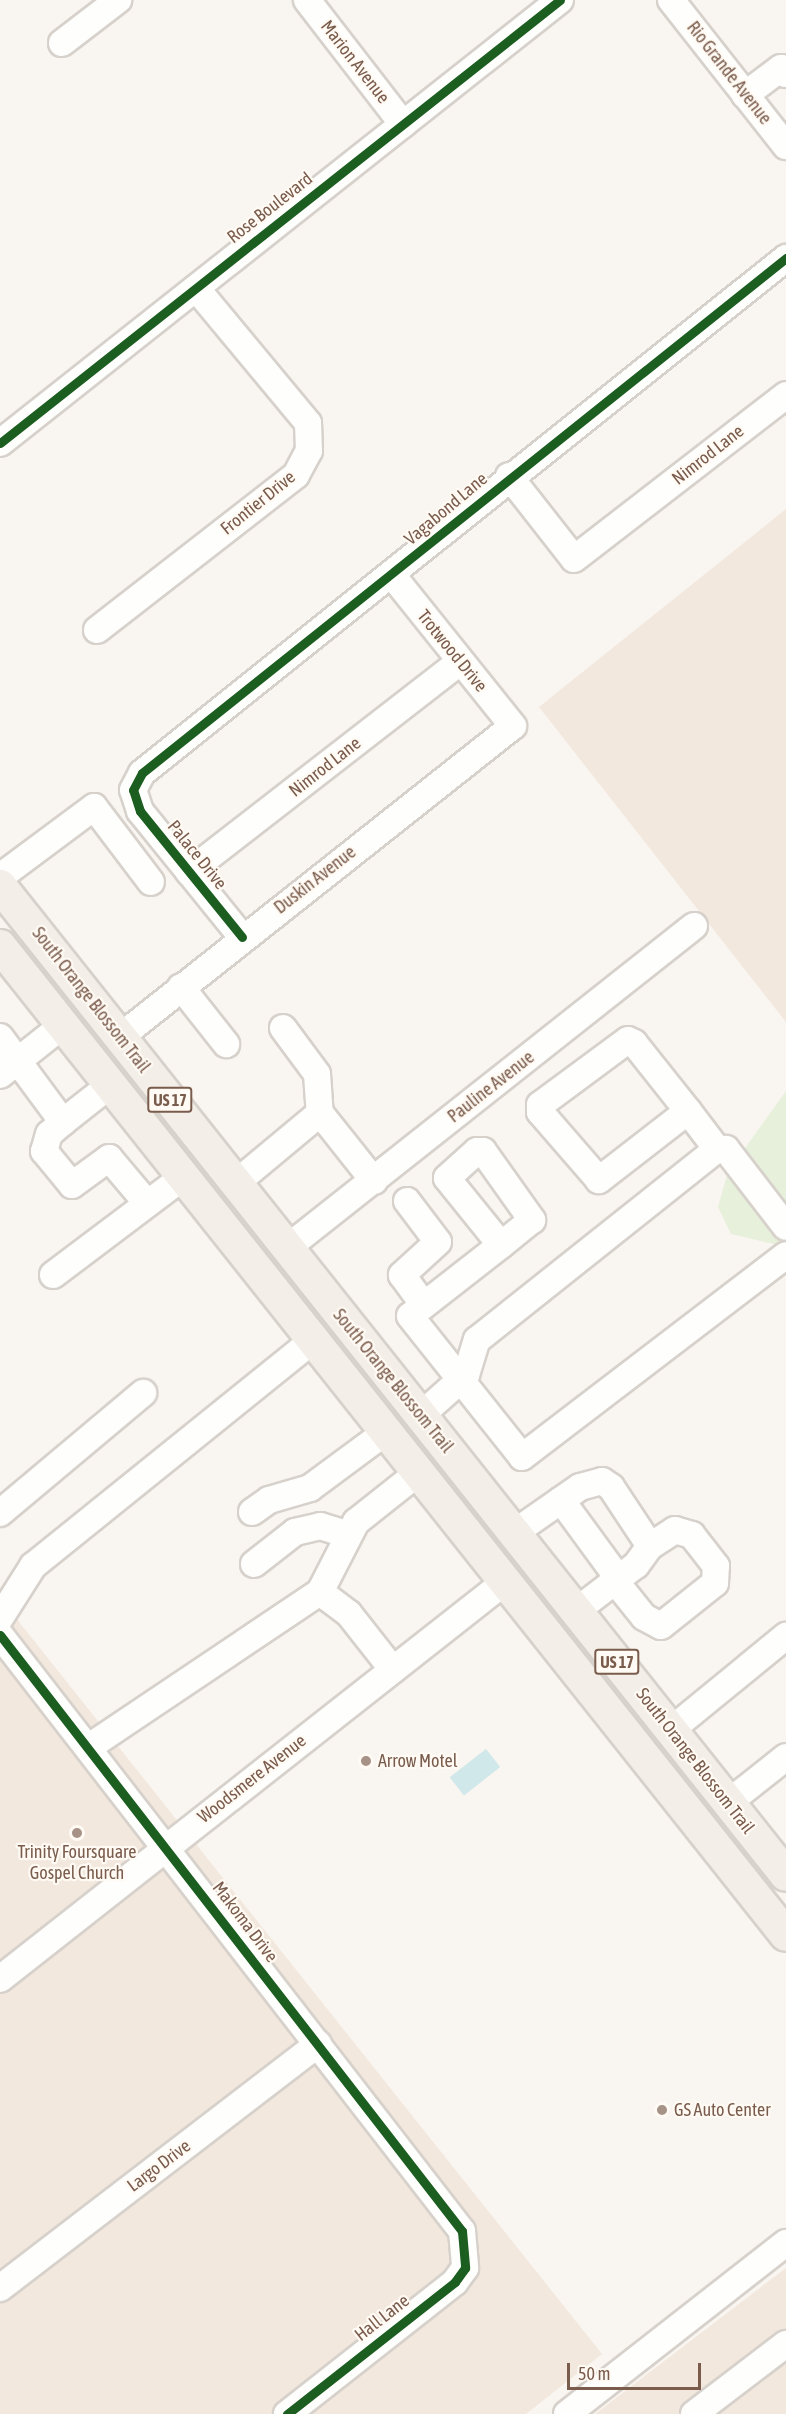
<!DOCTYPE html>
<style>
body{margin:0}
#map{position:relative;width:786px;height:2414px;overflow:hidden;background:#f9f5f0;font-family:"Asap Condensed",sans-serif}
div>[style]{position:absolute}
.residential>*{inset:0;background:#f2e8de}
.green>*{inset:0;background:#e7f0db}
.water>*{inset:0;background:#d0e8ea;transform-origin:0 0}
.roads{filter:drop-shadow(2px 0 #d7d1cb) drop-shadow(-2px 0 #d7d1cb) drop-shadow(0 2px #d7d1cb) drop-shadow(0 -2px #d7d1cb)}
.minor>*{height:26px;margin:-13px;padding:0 13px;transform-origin:13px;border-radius:13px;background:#fefefd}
.major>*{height:32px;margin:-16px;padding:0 16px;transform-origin:16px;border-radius:16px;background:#f3eee8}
.cycleway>*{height:9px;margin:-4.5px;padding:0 4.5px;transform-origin:4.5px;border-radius:4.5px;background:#1b5e20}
.dots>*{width:16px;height:16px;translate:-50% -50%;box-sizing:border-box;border:3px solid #fffaf3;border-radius:50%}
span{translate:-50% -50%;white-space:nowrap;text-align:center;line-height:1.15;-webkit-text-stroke:4.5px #fffaf3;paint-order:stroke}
.shield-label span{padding:2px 4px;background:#fffaf3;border:2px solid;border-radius:4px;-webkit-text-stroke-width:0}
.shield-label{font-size:16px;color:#7a5c4d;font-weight:700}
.street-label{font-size:18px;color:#7a5c4d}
.poi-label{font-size:18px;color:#7a5c4d}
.left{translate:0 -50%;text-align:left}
.scale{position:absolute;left:567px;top:2363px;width:134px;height:27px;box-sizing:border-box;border:3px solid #7a5c4d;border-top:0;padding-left:8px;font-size:18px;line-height:21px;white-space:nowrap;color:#7a5c4d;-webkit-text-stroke:4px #fffaf3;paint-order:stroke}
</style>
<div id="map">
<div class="residential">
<i style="clip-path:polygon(786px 509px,786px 1022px,539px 707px)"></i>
<i style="clip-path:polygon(0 1598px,602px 2354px,526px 2414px,0 2414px)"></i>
<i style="clip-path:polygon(786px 2268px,786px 2414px,595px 2414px)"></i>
</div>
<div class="green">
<i style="clip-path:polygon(786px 1091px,786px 1247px,731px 1234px,718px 1207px,728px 1172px)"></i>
</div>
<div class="water">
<i style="left:486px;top:1749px;width:23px;height:46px;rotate:52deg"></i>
</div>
<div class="roads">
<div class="minor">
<i style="left:307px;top:0;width:157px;rotate:52.3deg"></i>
<i style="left:671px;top:0;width:186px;rotate:51.8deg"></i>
<i style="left:62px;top:43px;width:71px;rotate:-37.5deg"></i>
<i style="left:745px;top:95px;width:45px;rotate:-36.9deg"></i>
<i style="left:781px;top:68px;width:8px;rotate:50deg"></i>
<i style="left:0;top:443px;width:714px;rotate:-38.35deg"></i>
<i style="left:509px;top:476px;width:105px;rotate:51.9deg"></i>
<i style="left:574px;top:559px;width:268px;rotate:-37.7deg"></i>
<i style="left:97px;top:630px;width:252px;rotate:-37.9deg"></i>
<i style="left:296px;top:475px;width:27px;rotate:-62deg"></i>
<i style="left:309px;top:451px;width:28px;rotate:-92deg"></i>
<i style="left:308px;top:423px;width:175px;rotate:-129.7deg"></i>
<i style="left:189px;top:872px;width:343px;rotate:-37.8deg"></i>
<i style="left:0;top:877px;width:117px;rotate:-36.7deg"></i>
<i style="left:94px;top:807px;width:94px;rotate:52.8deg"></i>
<i style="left:242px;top:937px;width:162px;rotate:-129deg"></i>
<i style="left:140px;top:811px;width:22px;rotate:-108deg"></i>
<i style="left:133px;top:790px;width:19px;rotate:-62deg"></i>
<i style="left:142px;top:773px;width:825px;rotate:-38.65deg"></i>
<i style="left:181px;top:987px;width:73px;rotate:51.7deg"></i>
<i style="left:283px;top:1028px;width:57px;rotate:53.5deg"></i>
<i style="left:317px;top:1074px;width:39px;rotate:86deg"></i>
<i style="left:320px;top:1113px;width:87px;rotate:51.5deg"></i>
<i style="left:0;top:1037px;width:106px;rotate:53.5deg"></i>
<i style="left:63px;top:1122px;width:60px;rotate:-38.2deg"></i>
<i style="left:120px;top:1037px;width:501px;rotate:-38.36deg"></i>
<i style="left:513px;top:726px;width:192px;rotate:-128.7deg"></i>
<i style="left:0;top:1075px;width:80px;rotate:-38.4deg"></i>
<i style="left:688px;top:1111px;width:113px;rotate:142.2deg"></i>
<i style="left:599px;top:1180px;width:90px;rotate:-130.9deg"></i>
<i style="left:540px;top:1112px;width:7px;rotate:-90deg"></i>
<i style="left:540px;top:1105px;width:109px;rotate:-36.5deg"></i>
<i style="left:628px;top:1040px;width:7px;rotate:27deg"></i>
<i style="left:634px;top:1043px;width:87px;rotate:51.5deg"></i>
<i style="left:688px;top:1111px;width:48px;rotate:52.7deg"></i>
<i style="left:63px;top:1122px;width:18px;rotate:139deg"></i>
<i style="left:49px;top:1134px;width:18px;rotate:106deg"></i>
<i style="left:44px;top:1151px;width:44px;rotate:50.5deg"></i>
<i style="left:72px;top:1185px;width:46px;rotate:-36.1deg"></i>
<i style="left:109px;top:1158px;width:59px;rotate:49.8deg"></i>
<i style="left:236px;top:1183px;width:109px;rotate:-39.8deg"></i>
<i style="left:407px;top:1201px;width:51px;rotate:52.9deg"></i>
<i style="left:438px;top:1242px;width:49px;rotate:137.5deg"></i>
<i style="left:402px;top:1275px;width:37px;rotate:54deg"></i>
<i style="left:501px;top:1245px;width:86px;rotate:-128.9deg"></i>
<i style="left:447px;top:1178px;width:40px;rotate:-42deg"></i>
<i style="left:477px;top:1151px;width:6px"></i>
<i style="left:483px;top:1151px;width:85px;rotate:54.6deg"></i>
<i style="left:532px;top:1220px;width:40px;rotate:141deg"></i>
<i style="left:501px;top:1245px;width:115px;rotate:142deg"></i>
<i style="left:410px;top:1316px;width:180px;rotate:51.5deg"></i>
<i style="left:522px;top:1457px;width:332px;rotate:-37.4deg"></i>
<i style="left:287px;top:1248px;width:519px;rotate:-38.35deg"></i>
<i style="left:53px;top:1275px;width:163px;rotate:-37deg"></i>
<i style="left:420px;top:1416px;width:62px;rotate:-41.7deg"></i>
<i style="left:466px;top:1375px;width:37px;rotate:-73deg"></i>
<i style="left:477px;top:1340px;width:307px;rotate:-38.5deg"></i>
<i style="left:717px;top:1149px;width:9px"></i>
<i style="left:726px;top:1149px;width:98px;rotate:52.4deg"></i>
<i style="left:561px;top:1500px;width:97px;rotate:53.8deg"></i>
<i style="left:252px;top:1512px;width:21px;rotate:-35deg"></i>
<i style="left:269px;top:1500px;width:43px;rotate:-16.3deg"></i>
<i style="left:310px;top:1488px;width:96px;rotate:-36.5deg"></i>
<i style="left:0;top:1513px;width:187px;rotate:-40deg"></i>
<i style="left:514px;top:1533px;width:80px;rotate:-34.9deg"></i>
<i style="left:580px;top:1487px;width:23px;rotate:-15deg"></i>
<i style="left:602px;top:1481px;width:11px;rotate:34deg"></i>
<i style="left:611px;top:1487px;width:71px;rotate:56.5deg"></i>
<i style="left:650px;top:1546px;width:24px;rotate:126deg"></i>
<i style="left:636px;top:1565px;width:76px;rotate:142.5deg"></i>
<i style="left:254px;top:1564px;width:52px;rotate:-38deg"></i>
<i style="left:295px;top:1532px;width:26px;rotate:-13deg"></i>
<i style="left:320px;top:1526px;width:30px;rotate:17deg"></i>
<i style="left:615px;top:1581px;width:46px;rotate:51.1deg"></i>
<i style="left:644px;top:1617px;width:19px;rotate:28deg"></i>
<i style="left:661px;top:1626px;width:69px;rotate:-38.5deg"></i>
<i style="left:715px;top:1583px;width:17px;rotate:-87deg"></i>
<i style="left:716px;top:1566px;width:39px;rotate:-128deg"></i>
<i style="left:692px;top:1535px;width:18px;rotate:-164deg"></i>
<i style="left:675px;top:1530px;width:30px;rotate:147deg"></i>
<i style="left:320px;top:1592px;width:79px;rotate:-62.8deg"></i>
<i style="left:356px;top:1522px;width:80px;rotate:-38.4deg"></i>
<i style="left:0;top:1618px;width:62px;rotate:-57.6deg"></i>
<i style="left:33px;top:1566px;width:360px;rotate:-38.9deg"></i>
<i style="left:0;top:1635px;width:754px;rotate:52.22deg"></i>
<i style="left:462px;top:2231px;width:37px;rotate:85deg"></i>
<i style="left:465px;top:2268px;width:17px;rotate:126deg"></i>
<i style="left:455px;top:2282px;width:214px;rotate:141.8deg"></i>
<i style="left:671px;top:1730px;width:149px;rotate:-39.3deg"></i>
<i style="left:89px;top:1747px;width:278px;rotate:-33.9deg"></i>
<i style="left:320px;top:1592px;width:36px;rotate:37deg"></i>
<i style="left:349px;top:1614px;width:71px;rotate:51.8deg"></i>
<i style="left:728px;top:1803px;width:74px;rotate:-38.4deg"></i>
<i style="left:0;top:1979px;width:644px;rotate:-38.19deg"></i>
<i style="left:0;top:2288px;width:401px;rotate:-37.5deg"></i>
<i style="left:567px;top:2414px;width:278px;rotate:-38deg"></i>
<i style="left:694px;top:2414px;width:116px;rotate:-37.3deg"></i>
</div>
<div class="major">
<i style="left:0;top:886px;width:1263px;rotate:51.52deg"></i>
<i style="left:0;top:946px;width:1263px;rotate:51.52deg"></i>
</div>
</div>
<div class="cycleway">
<i style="left:0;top:443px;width:714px;rotate:-38.35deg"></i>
<i style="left:242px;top:937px;width:162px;rotate:-129deg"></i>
<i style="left:140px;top:811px;width:22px;rotate:-108deg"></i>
<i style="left:133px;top:790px;width:19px;rotate:-62deg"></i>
<i style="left:142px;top:773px;width:825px;rotate:-38.65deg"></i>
<i style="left:0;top:1635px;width:754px;rotate:52.22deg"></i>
<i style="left:462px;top:2231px;width:37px;rotate:85deg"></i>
<i style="left:465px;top:2268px;width:17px;rotate:126deg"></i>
<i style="left:455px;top:2282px;width:214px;rotate:141.8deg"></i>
</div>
<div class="dots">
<i style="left:366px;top:1761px;background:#a69286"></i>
<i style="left:77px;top:1833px;background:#a69286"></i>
<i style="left:662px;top:2110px;background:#a69286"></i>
</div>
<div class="shield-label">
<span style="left:170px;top:1100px">US 17</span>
<span style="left:617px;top:1662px">US 17</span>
</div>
<div class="street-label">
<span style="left:355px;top:62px;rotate:52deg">Marion Avenue</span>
<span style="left:729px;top:73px;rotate:52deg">Rio Grande Avenue</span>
<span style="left:270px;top:208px;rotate:-38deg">Rose Boulevard</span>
<span style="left:708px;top:455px;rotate:-38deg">Nimrod Lane</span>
<span style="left:258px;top:503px;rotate:-39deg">Frontier Drive</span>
<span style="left:446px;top:509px;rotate:-40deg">Vagabond Lane</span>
<span style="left:452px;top:651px;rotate:51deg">Trotwood Drive</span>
<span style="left:325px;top:767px;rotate:-38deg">Nimrod Lane</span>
<span style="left:197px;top:855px;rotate:51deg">Palace Drive</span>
<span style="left:315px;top:880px;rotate:-38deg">Duskin Avenue</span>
<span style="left:91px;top:1000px;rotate:52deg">South Orange Blossom Trail</span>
<span style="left:491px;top:1087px;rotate:-38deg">Pauline Avenue</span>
<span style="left:393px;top:1381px;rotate:51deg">South Orange Blossom Trail</span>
<span style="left:695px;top:1761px;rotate:52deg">South Orange Blossom Trail</span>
<span style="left:252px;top:1779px;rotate:-38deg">Woodsmere Avenue</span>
<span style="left:245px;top:1922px;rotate:53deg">Makoma Drive</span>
<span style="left:159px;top:2166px;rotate:-37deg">Largo Drive</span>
<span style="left:382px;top:2318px;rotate:-38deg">Hall Lane</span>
</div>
<div class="poi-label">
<span class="left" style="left:378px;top:1761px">Arrow Motel</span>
<span style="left:77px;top:1863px">Trinity Foursquare<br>Gospel Church</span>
<span class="left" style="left:674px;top:2110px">GS Auto Center</span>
</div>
<div class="scale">50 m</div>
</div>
